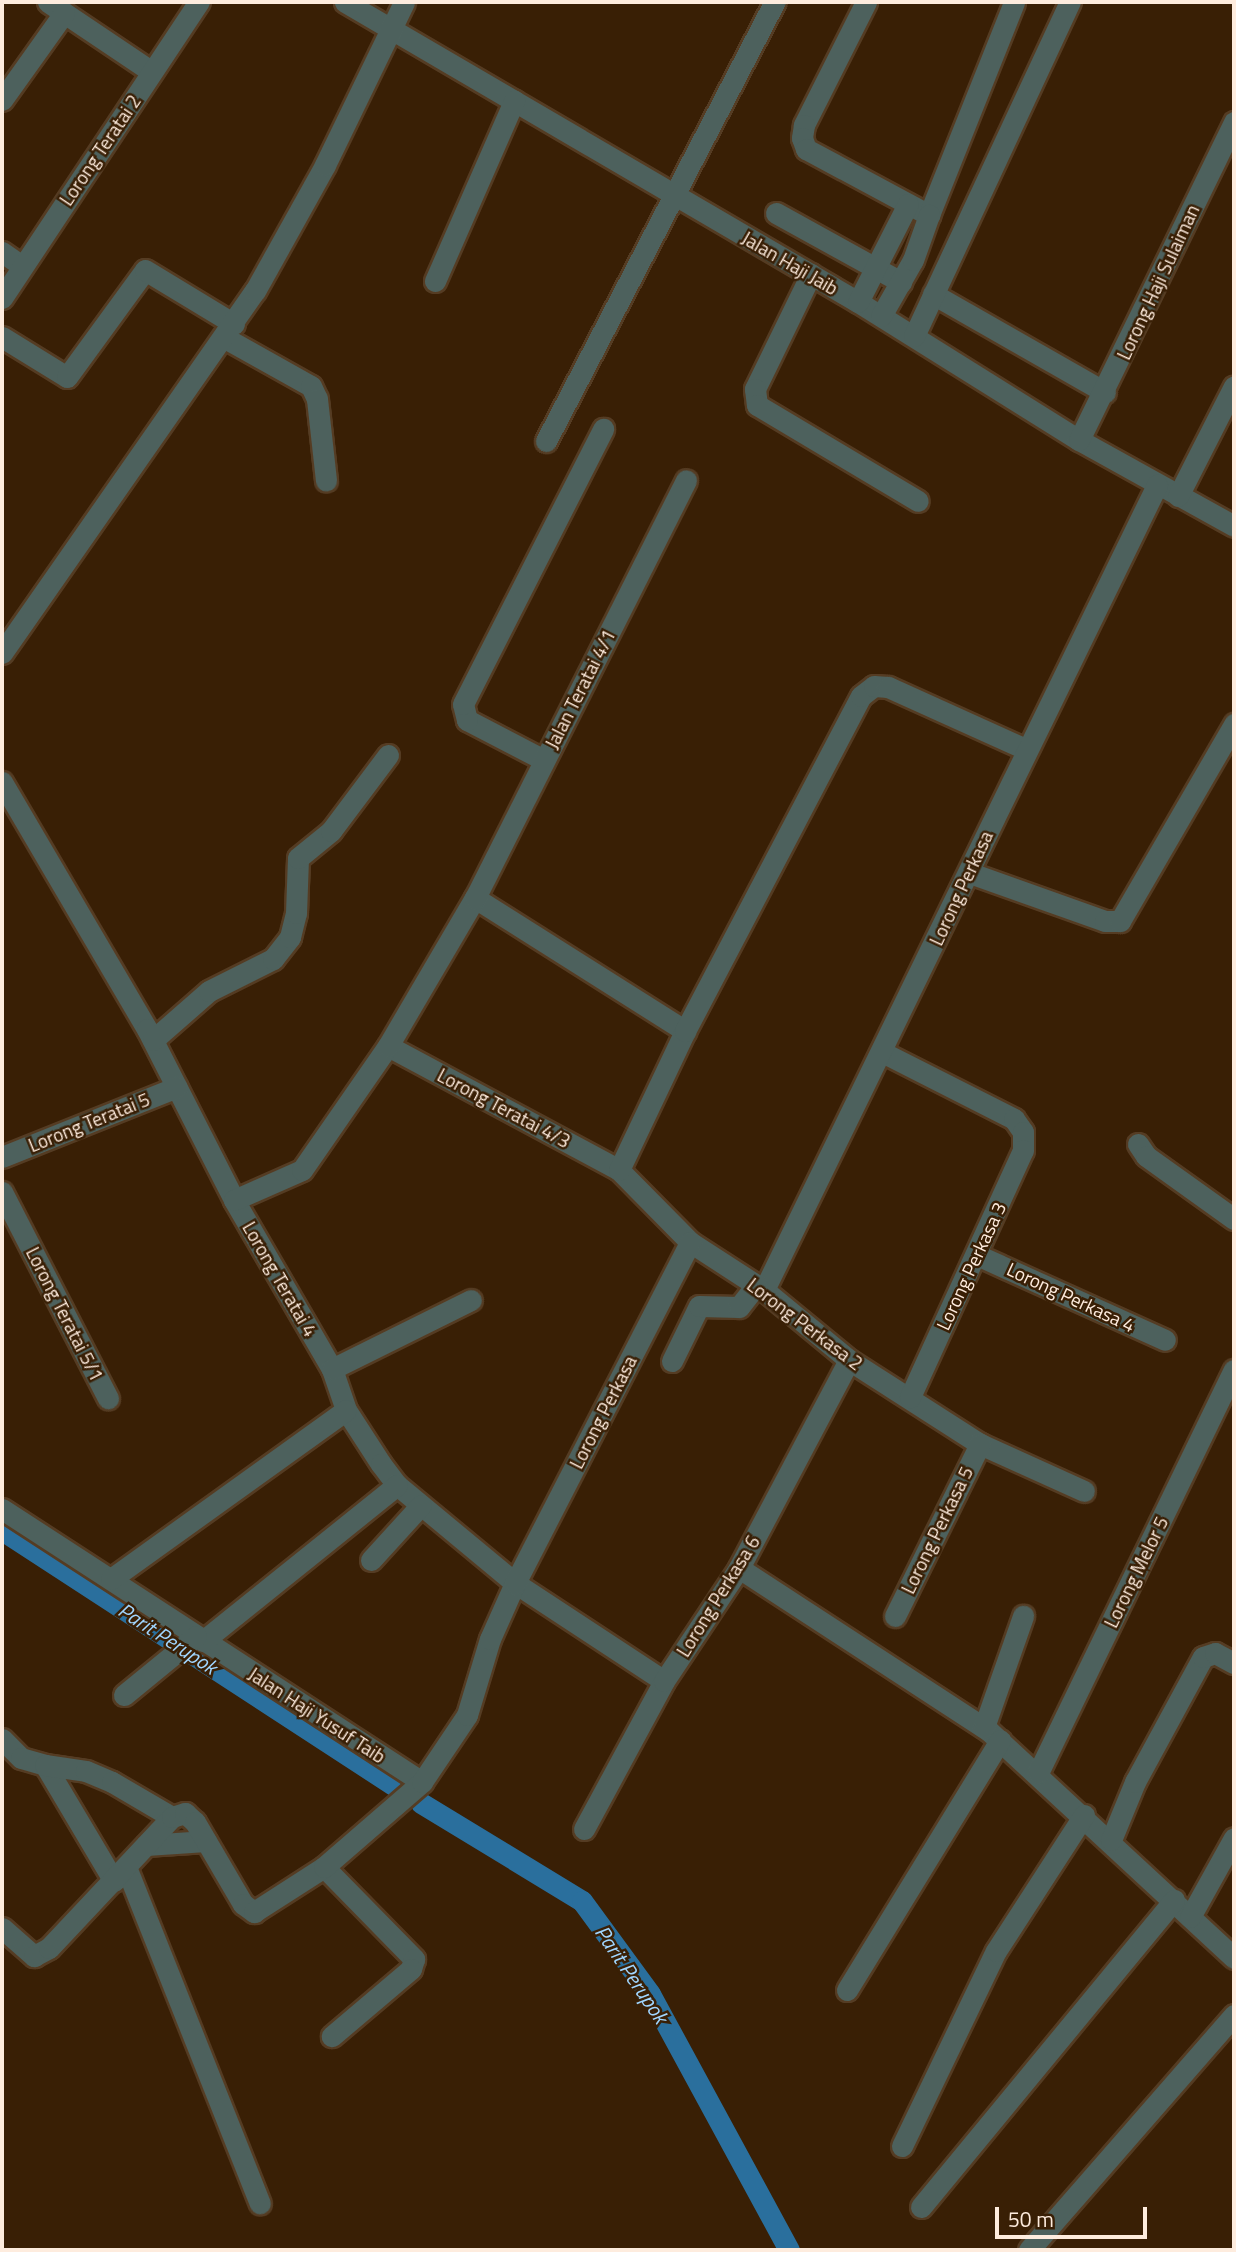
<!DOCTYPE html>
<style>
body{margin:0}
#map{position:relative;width:1236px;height:2252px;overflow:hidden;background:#391f05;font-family:"Titillium Web",sans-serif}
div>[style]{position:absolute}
.canal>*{height:21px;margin:-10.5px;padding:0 10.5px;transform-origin:10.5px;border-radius:10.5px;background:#2a6f9d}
.roads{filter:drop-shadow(2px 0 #553c23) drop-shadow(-2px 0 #553c23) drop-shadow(0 2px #553c23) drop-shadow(0 -2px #553c23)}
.minor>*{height:21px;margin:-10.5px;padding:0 10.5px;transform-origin:10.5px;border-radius:10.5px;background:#4d615d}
span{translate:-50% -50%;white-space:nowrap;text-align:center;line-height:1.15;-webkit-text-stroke:5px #391f05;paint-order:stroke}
.street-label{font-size:19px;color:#feecde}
.water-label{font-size:21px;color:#a1d6ff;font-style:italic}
.frame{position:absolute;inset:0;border:4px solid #feecde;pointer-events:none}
.scale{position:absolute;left:995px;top:2207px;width:152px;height:32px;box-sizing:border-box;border:4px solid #feecde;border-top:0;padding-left:9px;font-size:21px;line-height:24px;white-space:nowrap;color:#feecde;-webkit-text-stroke:5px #391f05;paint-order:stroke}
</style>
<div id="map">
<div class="canal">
<i style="left:2px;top:1530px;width:481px;rotate:33.1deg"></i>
<i style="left:421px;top:1803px;width:188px;rotate:31.3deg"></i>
<i style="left:582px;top:1901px;width:115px;rotate:53.8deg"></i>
<i style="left:650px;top:1994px;width:291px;rotate:61.5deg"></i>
</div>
<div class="roads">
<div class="minor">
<i style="left:48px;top:2px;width:125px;rotate:33.9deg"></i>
<i style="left:345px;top:2px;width:594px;rotate:30.32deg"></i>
<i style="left:858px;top:302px;width:261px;rotate:32deg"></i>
<i style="left:1079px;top:440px;width:177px;rotate:29deg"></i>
<i style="left:866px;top:2px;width:138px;rotate:116.8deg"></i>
<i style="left:804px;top:125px;width:13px;rotate:99deg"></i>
<i style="left:802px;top:138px;width:12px;rotate:70deg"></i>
<i style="left:806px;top:149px;width:140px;rotate:28.2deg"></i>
<i style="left:929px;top:215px;width:229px;rotate:-68.2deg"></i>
<i style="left:2px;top:100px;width:107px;rotate:-54.5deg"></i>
<i style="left:776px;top:213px;width:143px;rotate:28.9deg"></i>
<i style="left:2px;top:252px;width:24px;rotate:35deg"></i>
<i style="left:811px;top:274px;width:128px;rotate:116deg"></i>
<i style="left:755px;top:389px;width:16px;rotate:83deg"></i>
<i style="left:757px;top:405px;width:187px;rotate:30.8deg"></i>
<i style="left:435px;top:281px;width:197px;rotate:-66.3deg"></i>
<i style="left:933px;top:294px;width:198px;rotate:29.7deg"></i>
<i style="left:2px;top:298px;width:356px;rotate:-56.4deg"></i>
<i style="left:858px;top:302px;width:110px;rotate:-63deg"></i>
<i style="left:881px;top:316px;width:64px;rotate:-60.3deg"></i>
<i style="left:913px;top:260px;width:48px;rotate:-70.4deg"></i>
<i style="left:914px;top:336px;width:369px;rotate:-65deg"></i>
<i style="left:2px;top:337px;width:76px;rotate:31.6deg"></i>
<i style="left:67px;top:377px;width:132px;rotate:-53.9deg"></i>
<i style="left:145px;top:270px;width:104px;rotate:31.2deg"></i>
<i style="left:225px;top:338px;width:98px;rotate:29.2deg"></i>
<i style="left:311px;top:386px;width:14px;rotate:65deg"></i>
<i style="left:317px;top:399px;width:82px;rotate:83.7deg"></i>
<i style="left:1079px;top:440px;width:354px;rotate:-64deg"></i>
<i style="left:546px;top:441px;width:495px;rotate:-62.5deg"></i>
<i style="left:1178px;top:496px;width:123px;rotate:-63deg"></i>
<i style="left:2px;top:653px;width:442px;rotate:-55.1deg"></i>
<i style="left:255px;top:291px;width:144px;rotate:-60.9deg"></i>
<i style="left:325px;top:165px;width:181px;rotate:-64.1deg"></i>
<i style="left:544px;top:760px;width:87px;rotate:-152.5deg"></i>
<i style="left:467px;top:720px;width:16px;rotate:-104deg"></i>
<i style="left:463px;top:704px;width:309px;rotate:-63deg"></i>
<i style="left:2px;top:782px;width:286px;rotate:59.6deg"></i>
<i style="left:147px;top:1029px;width:192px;rotate:63deg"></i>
<i style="left:234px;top:1200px;width:195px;rotate:59.9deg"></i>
<i style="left:332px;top:1369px;width:43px;rotate:71.1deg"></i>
<i style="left:346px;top:1410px;width:64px;rotate:57.1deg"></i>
<i style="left:381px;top:1464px;width:26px;rotate:53deg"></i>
<i style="left:397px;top:1485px;width:153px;rotate:39.7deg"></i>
<i style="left:515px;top:1583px;width:178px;rotate:33.3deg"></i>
<i style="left:970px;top:873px;width:143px;rotate:19.6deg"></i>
<i style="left:1105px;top:921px;width:15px"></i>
<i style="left:1120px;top:921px;width:228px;rotate:-59.9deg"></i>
<i style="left:475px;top:898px;width:249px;rotate:32.3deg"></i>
<i style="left:153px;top:1040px;width:74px;rotate:-41.2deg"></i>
<i style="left:209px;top:991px;width:72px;rotate:-26.6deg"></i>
<i style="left:273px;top:959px;width:28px;rotate:-52deg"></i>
<i style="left:290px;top:937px;width:25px;rotate:-76deg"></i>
<i style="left:296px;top:913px;width:55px;rotate:-87.9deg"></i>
<i style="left:298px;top:858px;width:43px;rotate:-39.3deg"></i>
<i style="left:331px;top:831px;width:95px;rotate:-53.1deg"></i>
<i style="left:388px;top:1046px;width:262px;rotate:28.2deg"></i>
<i style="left:619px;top:1170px;width:101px;rotate:45.4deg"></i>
<i style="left:690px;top:1242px;width:88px;rotate:33deg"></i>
<i style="left:764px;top:1290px;width:110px;rotate:39.5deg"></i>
<i style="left:849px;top:1360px;width:156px;rotate:32.7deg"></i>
<i style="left:980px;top:1444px;width:114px;rotate:24.3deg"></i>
<i style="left:882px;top:1052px;width:148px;rotate:26.9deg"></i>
<i style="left:1014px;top:1119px;width:16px;rotate:55deg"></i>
<i style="left:1023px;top:1132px;width:18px;rotate:90deg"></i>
<i style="left:1023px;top:1150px;width:272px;rotate:114.6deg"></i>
<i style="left:1138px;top:1144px;width:14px;rotate:56deg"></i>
<i style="left:1146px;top:1156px;width:108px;rotate:35.6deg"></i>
<i style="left:2px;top:1157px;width:188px;rotate:-21.8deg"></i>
<i style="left:619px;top:1170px;width:154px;rotate:-64.6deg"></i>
<i style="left:685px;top:1031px;width:378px;rotate:-62.3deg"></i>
<i style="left:861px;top:696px;width:16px;rotate:-38deg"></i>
<i style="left:874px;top:686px;width:14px;rotate:4deg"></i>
<i style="left:888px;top:687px;width:150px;rotate:24.3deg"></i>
<i style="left:2px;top:1192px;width:232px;rotate:62.8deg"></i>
<i style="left:234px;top:1200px;width:74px;rotate:-23.8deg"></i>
<i style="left:302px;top:1170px;width:151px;rotate:-55.3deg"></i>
<i style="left:388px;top:1046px;width:172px;rotate:-59.6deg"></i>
<i style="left:475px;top:898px;width:468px;rotate:-63.2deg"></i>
<i style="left:977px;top:1255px;width:206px;rotate:24.3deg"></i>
<i style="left:764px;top:1290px;width:896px;rotate:-63.98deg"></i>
<i style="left:672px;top:1361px;width:61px;rotate:-63.9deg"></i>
<i style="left:699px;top:1306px;width:40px;rotate:1.4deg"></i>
<i style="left:739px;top:1307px;width:28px;rotate:-52deg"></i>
<i style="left:332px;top:1369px;width:155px;rotate:-26.4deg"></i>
<i style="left:2px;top:1509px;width:501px;rotate:33.02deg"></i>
<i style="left:371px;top:1560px;width:74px;rotate:-47.7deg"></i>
<i style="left:739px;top:1568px;width:298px;rotate:33.1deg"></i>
<i style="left:989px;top:1731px;width:334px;rotate:42.8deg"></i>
<i style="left:111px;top:1579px;width:289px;rotate:-35.7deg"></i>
<i style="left:895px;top:1616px;width:192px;rotate:-63.7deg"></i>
<i style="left:203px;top:1641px;width:249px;rotate:-38.8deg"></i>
<i style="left:124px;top:1695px;width:93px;rotate:-39.3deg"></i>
<i style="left:984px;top:1727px;width:118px;rotate:-70.6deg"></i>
<i style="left:2px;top:1739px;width:27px;rotate:45deg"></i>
<i style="left:21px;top:1758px;width:25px;rotate:16deg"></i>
<i style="left:45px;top:1765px;width:135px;rotate:59.3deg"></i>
<i style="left:45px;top:1765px;width:41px;rotate:8.3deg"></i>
<i style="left:86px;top:1771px;width:28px;rotate:23deg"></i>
<i style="left:112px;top:1782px;width:69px;rotate:30.3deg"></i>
<i style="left:1038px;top:1773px;width:448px;rotate:-64.1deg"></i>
<i style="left:584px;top:1829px;width:168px;rotate:-61.6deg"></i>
<i style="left:664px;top:1681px;width:136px;rotate:-56.4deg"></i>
<i style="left:739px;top:1568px;width:235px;rotate:-62.1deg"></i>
<i style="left:1111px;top:1840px;width:63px;rotate:-67.5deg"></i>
<i style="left:1135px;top:1782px;width:142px;rotate:-61.5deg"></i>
<i style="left:1203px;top:1657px;width:13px;rotate:-18deg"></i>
<i style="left:1215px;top:1653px;width:21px;rotate:28deg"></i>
<i style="left:146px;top:1845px;width:60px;rotate:-3.8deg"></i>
<i style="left:126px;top:1867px;width:362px;rotate:68.3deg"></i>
<i style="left:324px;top:1867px;width:129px;rotate:45.6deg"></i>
<i style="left:414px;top:1959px;width:10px;rotate:107deg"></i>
<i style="left:411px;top:1969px;width:104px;rotate:139.7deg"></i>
<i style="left:1190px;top:1917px;width:90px;rotate:-60.9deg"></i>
<i style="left:2px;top:1928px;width:43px;rotate:41.2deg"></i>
<i style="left:34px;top:1956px;width:17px;rotate:-28deg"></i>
<i style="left:49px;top:1948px;width:180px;rotate:-46.8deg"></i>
<i style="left:172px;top:1817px;width:14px;rotate:-17deg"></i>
<i style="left:185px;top:1813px;width:13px;rotate:42deg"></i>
<i style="left:195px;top:1822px;width:95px;rotate:59.7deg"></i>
<i style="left:243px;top:1904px;width:14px;rotate:36deg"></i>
<i style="left:254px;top:1912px;width:83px;rotate:-32.7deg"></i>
<i style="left:324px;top:1867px;width:130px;rotate:-40.9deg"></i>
<i style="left:422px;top:1782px;width:81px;rotate:-56.1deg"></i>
<i style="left:467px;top:1715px;width:79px;rotate:-73.2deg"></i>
<i style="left:490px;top:1639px;width:61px;rotate:-65.9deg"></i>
<i style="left:515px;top:1583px;width:383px;rotate:-62.8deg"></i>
<i style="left:847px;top:1990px;width:293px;rotate:-58.5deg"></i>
<i style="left:902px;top:2146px;width:216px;rotate:-64.3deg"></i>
<i style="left:996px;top:1951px;width:162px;rotate:-57.1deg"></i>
<i style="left:921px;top:2207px;width:398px;rotate:-50.5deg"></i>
<i style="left:1029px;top:2250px;width:312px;rotate:-48.9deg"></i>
</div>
</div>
<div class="street-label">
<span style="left:100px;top:150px;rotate:-56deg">Lorong Teratai 2</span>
<span style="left:790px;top:263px;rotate:30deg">Jalan Haji Jaib</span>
<span style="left:1158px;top:282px;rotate:-65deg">Lorong Haji Sulaiman</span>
<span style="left:580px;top:689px;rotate:-63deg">Jalan Teratai 4/1</span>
<span style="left:961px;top:888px;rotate:-65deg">Lorong Perkasa</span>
<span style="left:504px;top:1108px;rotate:28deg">Lorong Teratai 4/3</span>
<span style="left:89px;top:1122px;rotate:-22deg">Lorong Teratai 5</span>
<span style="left:971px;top:1266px;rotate:-65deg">Lorong Perkasa 3</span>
<span style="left:280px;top:1279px;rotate:60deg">Lorong Teratai 4</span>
<span style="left:1071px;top:1297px;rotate:25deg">Lorong Perkasa 4</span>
<span style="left:65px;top:1314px;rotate:63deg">Lorong Teratai 5/1</span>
<span style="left:805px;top:1324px;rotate:37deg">Lorong Perkasa 2</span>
<span style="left:603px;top:1412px;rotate:-63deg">Lorong Perkasa</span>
<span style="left:937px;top:1530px;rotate:-64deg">Lorong Perkasa 5</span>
<span style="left:1136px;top:1572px;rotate:-64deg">Lorong Melor 5</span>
<span style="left:718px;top:1596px;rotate:-58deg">Lorong Perkasa 6</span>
<span style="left:317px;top:1715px;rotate:33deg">Jalan Haji Yusuf Taib</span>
</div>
<div class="water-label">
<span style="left:168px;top:1638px;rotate:33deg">Parit Perupok</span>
<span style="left:632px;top:1974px;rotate:56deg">Parit Perupok</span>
</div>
<div class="frame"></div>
<div class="scale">50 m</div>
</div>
